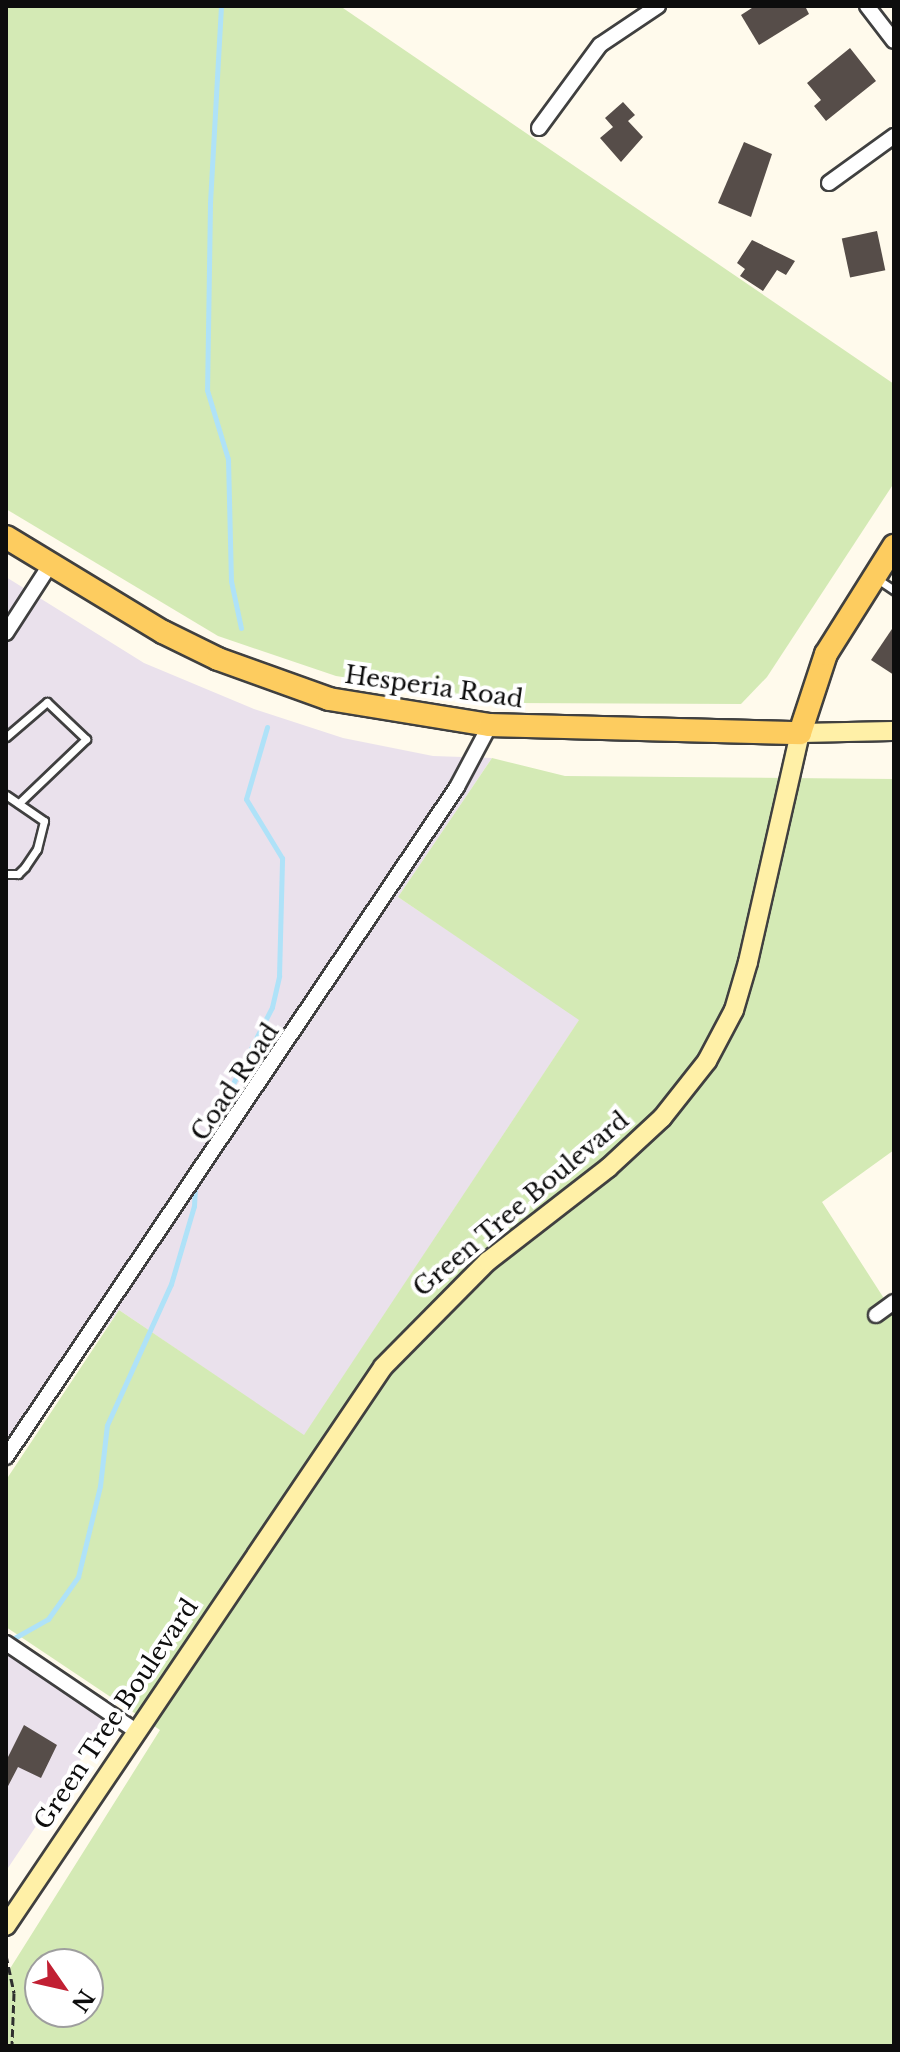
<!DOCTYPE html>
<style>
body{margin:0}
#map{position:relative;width:900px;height:2052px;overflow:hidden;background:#fffaec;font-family:"Libre Baskerville",serif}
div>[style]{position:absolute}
.industrial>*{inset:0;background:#eae1ec}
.green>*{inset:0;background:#d4eab5}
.stream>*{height:5px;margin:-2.5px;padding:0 2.5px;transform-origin:2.5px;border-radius:2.5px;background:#afe2f8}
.building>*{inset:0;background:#564d49;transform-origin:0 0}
.path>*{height:3px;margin-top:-1.5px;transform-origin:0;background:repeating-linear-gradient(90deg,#2f2f2f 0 8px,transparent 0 12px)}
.roads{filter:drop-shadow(2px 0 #404040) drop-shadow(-2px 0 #404040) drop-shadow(0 2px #404040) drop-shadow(0 -2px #404040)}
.lane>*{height:7px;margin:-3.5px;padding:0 3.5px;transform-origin:3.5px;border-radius:3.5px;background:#fff}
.street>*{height:14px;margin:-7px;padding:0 7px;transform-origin:7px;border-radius:7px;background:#fff}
.secondary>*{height:18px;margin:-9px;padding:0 9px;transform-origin:9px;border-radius:9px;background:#fff0a7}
.primary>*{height:22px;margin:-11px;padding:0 11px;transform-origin:11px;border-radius:11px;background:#fdcc5f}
span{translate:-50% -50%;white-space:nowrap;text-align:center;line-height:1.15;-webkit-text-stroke:8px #fff;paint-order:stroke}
.street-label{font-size:24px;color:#0d0d0d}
.frame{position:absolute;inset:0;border:8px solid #0d0d0d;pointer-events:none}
.north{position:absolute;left:24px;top:1948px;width:80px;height:80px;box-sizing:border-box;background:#fff;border:2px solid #9e9e9e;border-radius:50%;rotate:124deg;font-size:22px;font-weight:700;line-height:32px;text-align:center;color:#0d0d0d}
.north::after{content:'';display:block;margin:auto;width:28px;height:36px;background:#c12033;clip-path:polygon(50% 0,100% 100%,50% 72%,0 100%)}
</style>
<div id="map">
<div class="industrial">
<i style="clip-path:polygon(6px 577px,144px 663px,254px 709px,343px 738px,433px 756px,492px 758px,398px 897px,580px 1019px,304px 1436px,119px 1310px,6px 1465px)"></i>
<i style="clip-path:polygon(6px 1643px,84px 1694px,105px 1723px,6px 1871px)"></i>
</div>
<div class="green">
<i style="clip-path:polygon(6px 6px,340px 6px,894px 384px,894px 483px,767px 677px,741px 704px,506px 703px,336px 676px,218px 636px,6px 509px)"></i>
<i style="clip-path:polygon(evenodd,492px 758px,565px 776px,894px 779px,894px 1150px,822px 1202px,894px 1314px,894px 2046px,6px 2046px,6px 1975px,160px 1730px,6px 1627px,6px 1480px,119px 1310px,304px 1435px,579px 1020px,398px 897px,492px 758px,40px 1964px,88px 1964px,88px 2012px,40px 2012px,40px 1964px)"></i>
</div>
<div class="stream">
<i style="left:221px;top:6px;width:198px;rotate:93.2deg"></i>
<i style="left:210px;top:204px;width:186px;rotate:90.9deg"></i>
<i style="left:207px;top:390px;width:72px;rotate:73.1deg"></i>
<i style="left:228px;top:459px;width:122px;rotate:88.6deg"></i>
<i style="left:231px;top:581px;width:48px;rotate:78deg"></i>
<i style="left:207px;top:1148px;width:52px;rotate:-69.8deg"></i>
<i style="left:225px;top:1099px;width:103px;rotate:-62.9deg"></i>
<i style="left:272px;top:1007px;width:32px;rotate:-77deg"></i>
<i style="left:279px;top:976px;width:118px;rotate:-88.5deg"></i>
<i style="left:282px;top:858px;width:69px;rotate:-121.4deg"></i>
<i style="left:246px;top:799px;width:75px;rotate:-73.7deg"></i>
<i style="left:9px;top:1641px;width:45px;rotate:-29.4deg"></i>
<i style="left:48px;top:1619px;width:52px;rotate:-54.5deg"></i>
<i style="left:78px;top:1577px;width:94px;rotate:-76.4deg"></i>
<i style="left:100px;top:1486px;width:61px;rotate:-83.5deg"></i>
<i style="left:107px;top:1425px;width:155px;rotate:-65.6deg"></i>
<i style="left:171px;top:1284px;width:81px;rotate:-73.6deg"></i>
<i style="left:194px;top:1206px;width:22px;rotate:-87deg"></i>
</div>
<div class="building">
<i style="clip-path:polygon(755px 6px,805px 6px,809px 14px,759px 45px,741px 15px)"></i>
<i style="clip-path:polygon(850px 48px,876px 81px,826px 121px,814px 106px,821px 100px,807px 83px)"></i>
<i style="clip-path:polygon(623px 102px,635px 115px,628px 121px,643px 137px,621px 162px,600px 138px,613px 127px,605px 118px)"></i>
<i style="clip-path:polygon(744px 142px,772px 154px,751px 217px,718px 203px)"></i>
<i style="left:877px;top:231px;width:40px;height:36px;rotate:78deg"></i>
<i style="clip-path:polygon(752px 240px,795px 261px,786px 275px,777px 270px,763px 291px,740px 276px,745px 269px,737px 263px)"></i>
<i style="clip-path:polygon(894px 626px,894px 675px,871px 660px)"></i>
<i style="clip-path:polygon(24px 1725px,57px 1745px,41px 1778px,18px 1767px,6px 1790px,6px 1761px)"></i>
</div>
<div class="path">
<i style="left:6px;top:1955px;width:39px;rotate:78deg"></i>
<i style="left:14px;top:1993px;width:53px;rotate:92.2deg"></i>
</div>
<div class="roads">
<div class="lane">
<i style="left:876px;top:578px;width:22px;rotate:34deg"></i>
<i style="left:6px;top:737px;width:54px;rotate:-40.5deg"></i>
<i style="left:47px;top:702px;width:54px;rotate:43.5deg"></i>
<i style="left:86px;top:739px;width:93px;rotate:136.3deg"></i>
<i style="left:6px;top:795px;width:46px;rotate:34.4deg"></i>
<i style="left:44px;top:821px;width:29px;rotate:104deg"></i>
<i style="left:37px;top:849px;width:22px;rotate:124deg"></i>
<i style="left:25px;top:867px;width:10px;rotate:135deg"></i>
<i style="left:18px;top:874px;width:12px;rotate:180deg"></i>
</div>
<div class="street">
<i style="left:867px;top:6px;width:44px;rotate:52.4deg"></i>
<i style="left:539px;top:128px;width:103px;rotate:-53.7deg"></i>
<i style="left:600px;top:45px;width:70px;rotate:-33.9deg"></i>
<i style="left:829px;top:183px;width:80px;rotate:-35.9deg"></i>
<i style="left:6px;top:633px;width:81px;rotate:-57.1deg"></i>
<i style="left:876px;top:1315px;width:22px;rotate:-36deg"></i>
<i style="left:6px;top:1457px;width:808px;rotate:-56.05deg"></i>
<i style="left:457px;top:787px;width:70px;rotate:-62deg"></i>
<i style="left:6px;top:1643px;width:157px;rotate:34.1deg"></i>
</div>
<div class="secondary">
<i style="left:6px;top:1926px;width:674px;rotate:-56deg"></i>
<i style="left:383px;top:1367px;width:149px;rotate:-45.3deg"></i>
<i style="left:488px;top:1261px;width:152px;rotate:-37.8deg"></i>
<i style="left:608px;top:1168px;width:74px;rotate:-42.8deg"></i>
<i style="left:662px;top:1118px;width:73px;rotate:-51.7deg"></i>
<i style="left:707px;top:1061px;width:58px;rotate:-62.1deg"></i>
<i style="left:734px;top:1010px;width:50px;rotate:-73.7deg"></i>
<i style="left:748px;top:962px;width:235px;rotate:-77.2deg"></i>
<i style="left:800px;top:733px;width:94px;rotate:-1.2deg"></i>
</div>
<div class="primary">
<i style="left:6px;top:537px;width:184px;rotate:31.2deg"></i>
<i style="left:163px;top:632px;width:61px;rotate:26.1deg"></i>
<i style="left:218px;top:659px;width:118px;rotate:19.8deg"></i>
<i style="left:329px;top:699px;width:163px;rotate:9.2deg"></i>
<i style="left:490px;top:725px;width:310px;rotate:1.5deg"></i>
<i style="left:800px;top:733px;width:83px;rotate:-71.8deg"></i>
<i style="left:826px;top:654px;width:128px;rotate:-57.8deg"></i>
</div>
</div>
<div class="street-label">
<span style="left:434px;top:687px;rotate:8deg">Hesperia Road</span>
<span style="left:235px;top:1082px;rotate:-56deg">Coad Road</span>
<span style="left:521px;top:1204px;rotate:-40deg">Green Tree Boulevard</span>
<span style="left:116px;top:1714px;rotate:-56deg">Green Tree Boulevard</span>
</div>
<div class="frame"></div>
<div class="north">N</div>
</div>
